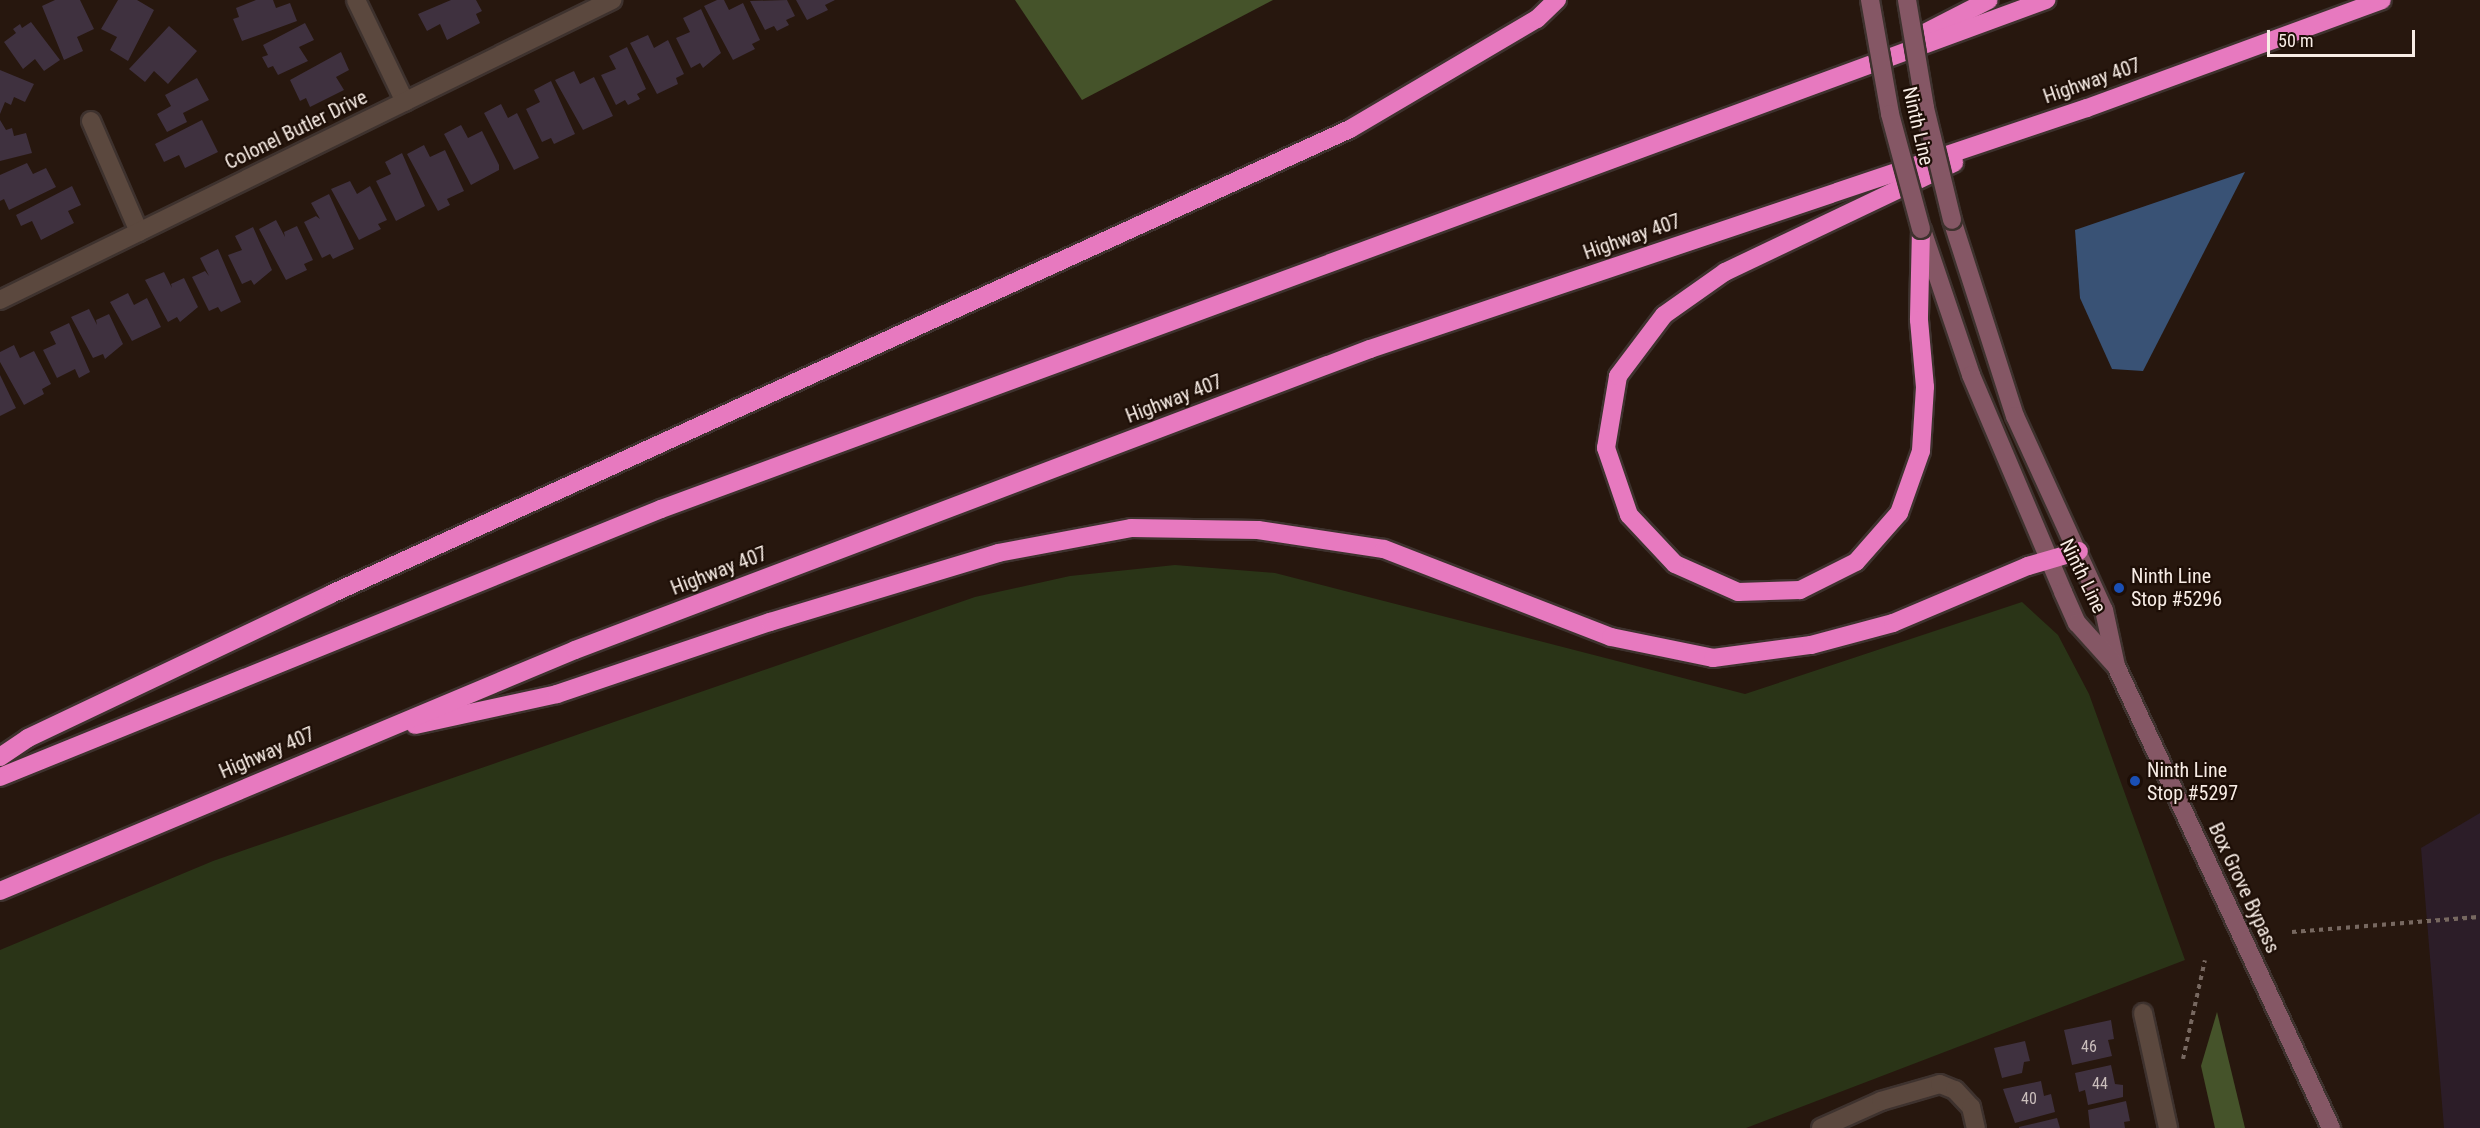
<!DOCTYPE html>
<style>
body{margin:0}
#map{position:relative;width:2480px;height:1128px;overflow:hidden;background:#27170e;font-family:"Roboto Condensed",sans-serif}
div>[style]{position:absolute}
.commercial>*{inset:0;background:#2c1d28}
.green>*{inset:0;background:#2a3417}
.forest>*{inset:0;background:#45532a}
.water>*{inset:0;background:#395275}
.building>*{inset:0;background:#3f313f}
.path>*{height:4px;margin-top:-2px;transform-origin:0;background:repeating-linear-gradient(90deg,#776860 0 4.5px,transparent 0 9px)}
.roads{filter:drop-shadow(2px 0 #3e322e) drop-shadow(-2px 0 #3e322e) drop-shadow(0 2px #3e322e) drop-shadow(0 -2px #3e322e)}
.minor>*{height:18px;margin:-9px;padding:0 9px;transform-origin:9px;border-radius:9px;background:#5b483e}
.secondary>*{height:18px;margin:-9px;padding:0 9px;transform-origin:9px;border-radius:9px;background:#855765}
.motorway>*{height:18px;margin:-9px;padding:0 9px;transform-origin:9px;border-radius:9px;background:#e779bf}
.bridges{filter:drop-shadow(2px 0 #3e322e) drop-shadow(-2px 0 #3e322e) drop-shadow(0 2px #3e322e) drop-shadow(0 -2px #3e322e)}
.secondary-bridge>*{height:18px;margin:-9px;padding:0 9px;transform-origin:9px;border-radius:9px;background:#855765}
.dots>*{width:16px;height:16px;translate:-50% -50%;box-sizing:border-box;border:3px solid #1d0e06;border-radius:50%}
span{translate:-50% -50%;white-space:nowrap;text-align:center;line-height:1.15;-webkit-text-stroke:4.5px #1d0e06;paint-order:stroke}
.number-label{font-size:16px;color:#cabebc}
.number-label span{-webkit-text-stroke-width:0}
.street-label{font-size:20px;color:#f8ede6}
.poi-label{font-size:20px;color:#f8ede6}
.left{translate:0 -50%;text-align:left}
.scale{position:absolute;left:2267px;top:30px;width:148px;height:27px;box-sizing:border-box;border:3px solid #f8ede6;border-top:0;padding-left:8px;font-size:18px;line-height:21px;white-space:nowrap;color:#f8ede6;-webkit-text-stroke:4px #1d0e06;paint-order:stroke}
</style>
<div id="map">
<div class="commercial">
<i style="clip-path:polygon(2480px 813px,2480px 1128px,2444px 1128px,2421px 848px)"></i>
</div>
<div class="green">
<i style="clip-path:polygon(1175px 565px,1275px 573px,1745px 694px,2022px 602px,2058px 635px,2089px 694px,2185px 960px,1746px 1128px,0 1128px,0 950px,213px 861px,975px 597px,1070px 576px)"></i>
</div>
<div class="forest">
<i style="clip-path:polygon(1015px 0,1273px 0,1082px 100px)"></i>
<i style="clip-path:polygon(2217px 1012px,2245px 1128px,2215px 1128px,2201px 1066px)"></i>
</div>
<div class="water">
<i style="clip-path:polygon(2245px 172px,2143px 371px,2112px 369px,2080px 298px,2075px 230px)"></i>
</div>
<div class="building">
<i style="clip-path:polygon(55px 0,80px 0,94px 29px,77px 37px,83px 51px,64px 60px,42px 6px)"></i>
<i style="clip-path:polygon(118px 0,137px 0,154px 10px,128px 61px,110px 50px,117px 37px,101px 29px)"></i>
<i style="clip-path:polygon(256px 0,273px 0,276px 8px,290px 3px,297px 21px,242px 41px,233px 19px,239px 17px,236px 8px)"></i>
<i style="clip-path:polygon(451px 0,476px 0,482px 11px,476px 14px,480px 23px,447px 40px,440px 24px,427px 31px,418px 14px)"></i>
<i style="clip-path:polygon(717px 0,724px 0,729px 10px,743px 3px,760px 40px,752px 44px,755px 49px,733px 60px,704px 6px)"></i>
<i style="clip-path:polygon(787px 0,795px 16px,786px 20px,789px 25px,777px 31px,774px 26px,765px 30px,750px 1px)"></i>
<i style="clip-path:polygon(796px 0,835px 0,825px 5px,828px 10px,807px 20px)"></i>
<i style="clip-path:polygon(701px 9px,721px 53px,703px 68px,700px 63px,691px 68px,676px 38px,690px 32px,683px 18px)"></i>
<i style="clip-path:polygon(31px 22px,60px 60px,44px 71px,35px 59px,23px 69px,4px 42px,16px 33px,13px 29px,20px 24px,22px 28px)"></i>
<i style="clip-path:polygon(305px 23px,314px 40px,299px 47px,308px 61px,278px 75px,273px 66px,268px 68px,262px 57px,268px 55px,263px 45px)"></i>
<i style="clip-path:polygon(169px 26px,197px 51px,168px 84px,154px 71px,145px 82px,129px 69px)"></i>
<i style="clip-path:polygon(648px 35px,654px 48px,668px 40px,684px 74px,676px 78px,678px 84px,657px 94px,630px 43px)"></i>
<i style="clip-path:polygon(627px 47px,646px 89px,637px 94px,640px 99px,628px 105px,625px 100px,616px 105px,601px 75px,616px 69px,609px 56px)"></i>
<i style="clip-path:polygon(341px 52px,349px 70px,336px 77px,344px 90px,310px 107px,306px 98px,300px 101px,290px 80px)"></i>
<i style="clip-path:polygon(0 70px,34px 84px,25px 102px,14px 97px,11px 105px,5px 102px,0 114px)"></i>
<i style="clip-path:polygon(574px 71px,580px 84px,594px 77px,613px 116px,583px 130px,555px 80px)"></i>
<i style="clip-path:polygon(197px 78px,209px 100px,183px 113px,187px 122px,167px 132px,157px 114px,171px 106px,165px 95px)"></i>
<i style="clip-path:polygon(551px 81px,575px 134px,554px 144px,551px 138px,542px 142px,526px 109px,540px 102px,534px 90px)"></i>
<i style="clip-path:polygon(501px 104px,508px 118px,517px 113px,539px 158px,514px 170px,484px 113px)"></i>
<i style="clip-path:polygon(0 120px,6px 130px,12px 128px,14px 136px,26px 133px,32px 153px,0 161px)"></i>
<i style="clip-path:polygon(202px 120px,218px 152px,185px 168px,179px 155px,164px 162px,155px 144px)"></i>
<i style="clip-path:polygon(461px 125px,468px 138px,482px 131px,499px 165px,499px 170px,471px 185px,444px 134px)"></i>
<i style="clip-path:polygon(424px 145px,430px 157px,445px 150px,464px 191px,447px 199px,450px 205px,438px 211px,407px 154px)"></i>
<i style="clip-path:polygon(402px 153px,425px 206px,396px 221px,376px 181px,391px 174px,385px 162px)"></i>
<i style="clip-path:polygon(27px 163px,33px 174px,46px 168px,56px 187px,9px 210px,4px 199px,0 201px,0 175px)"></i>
<i style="clip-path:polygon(350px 181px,357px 194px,370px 186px,387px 220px,378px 224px,381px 229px,359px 240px,331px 189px)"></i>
<i style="clip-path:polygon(72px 186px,81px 205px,68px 211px,74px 223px,41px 240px,32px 221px,21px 226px,16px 215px)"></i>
<i style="clip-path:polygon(329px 194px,354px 249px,333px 259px,330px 254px,322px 258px,304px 222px,316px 216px,320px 219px,311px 203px)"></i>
<i style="clip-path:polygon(276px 220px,285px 237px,284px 232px,297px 226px,313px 260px,304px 264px,307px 270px,286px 280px,259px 229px)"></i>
<i style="clip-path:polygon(253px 227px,272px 270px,254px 285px,251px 280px,242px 284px,228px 255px,242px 250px,235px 236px)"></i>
<i style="clip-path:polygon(218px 249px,241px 302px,221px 312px,218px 307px,209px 311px,192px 277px,205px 271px,209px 276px,200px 258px)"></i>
<i style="clip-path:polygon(164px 272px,172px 288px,171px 284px,184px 278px,198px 307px,180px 322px,177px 317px,168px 322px,145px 280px)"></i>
<i style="clip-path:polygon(128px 293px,134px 305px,147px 298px,161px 327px,132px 341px,110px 302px)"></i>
<i style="clip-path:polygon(89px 309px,97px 325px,96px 320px,109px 314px,123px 344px,105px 359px,103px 354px,93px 358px,71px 317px)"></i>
<i style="clip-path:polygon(69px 323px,90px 372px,79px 378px,75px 369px,57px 378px,43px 350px,56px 344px,50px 332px)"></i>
<i style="clip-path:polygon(14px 345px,20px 358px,34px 351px,51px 384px,42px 389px,44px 394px,24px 405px,0 362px,0 352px)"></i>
<i style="clip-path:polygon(0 375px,16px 408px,0 416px)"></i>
<i style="clip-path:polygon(2111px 1020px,2114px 1039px,2108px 1040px,2112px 1056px,2072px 1065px,2064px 1030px)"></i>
<i style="clip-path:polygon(2025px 1041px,2030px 1061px,2024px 1062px,2022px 1073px,2002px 1078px,1994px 1048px)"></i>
<i style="clip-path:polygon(2111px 1065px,2115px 1084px,2123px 1085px,2123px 1097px,2088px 1105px,2085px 1090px,2079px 1092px,2075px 1073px)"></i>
<i style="clip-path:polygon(2041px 1081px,2044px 1096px,2051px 1094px,2055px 1112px,2015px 1123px,2003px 1089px)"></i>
<i style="clip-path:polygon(2126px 1101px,2130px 1121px,2124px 1122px,2125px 1128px,2090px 1128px,2088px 1110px)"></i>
<i style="clip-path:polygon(2057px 1118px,2060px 1128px,2019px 1128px,2019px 1127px)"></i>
</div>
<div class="path">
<i style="left:2292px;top:932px;width:189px;rotate:-4.6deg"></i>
<i style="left:2183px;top:1059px;width:101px;rotate:-77.5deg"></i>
</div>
<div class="roads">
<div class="minor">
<i style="left:356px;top:0;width:113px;rotate:64.3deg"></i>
<i style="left:91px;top:121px;width:121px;rotate:66.6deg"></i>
<i style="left:0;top:300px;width:682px;rotate:-26.11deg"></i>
<i style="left:2143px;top:1013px;width:118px;rotate:77.7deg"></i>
<i style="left:1821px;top:1128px;width:66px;rotate:-24.2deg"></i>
<i style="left:1881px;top:1101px;width:61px;rotate:-16.1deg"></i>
<i style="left:1940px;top:1084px;width:16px;rotate:22deg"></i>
<i style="left:1955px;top:1090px;width:23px;rotate:47deg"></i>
<i style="left:1971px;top:1107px;width:22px;rotate:77deg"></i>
</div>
<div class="secondary">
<i style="left:1952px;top:220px;width:206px;rotate:72.2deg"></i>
<i style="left:2015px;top:416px;width:213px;rotate:65.4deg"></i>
<i style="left:2104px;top:610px;width:57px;rotate:77.9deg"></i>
<i style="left:2116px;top:666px;width:510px;rotate:65.04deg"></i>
<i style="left:1922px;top:230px;width:153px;rotate:71.3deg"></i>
<i style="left:1971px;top:375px;width:236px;rotate:67deg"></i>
<i style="left:2063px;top:592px;width:34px;rotate:66deg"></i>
<i style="left:2077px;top:623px;width:57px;rotate:47.9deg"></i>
</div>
<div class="motorway">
<i style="left:1913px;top:39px;width:85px;rotate:-27.2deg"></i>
<i style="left:1921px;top:229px;width:91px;rotate:91.3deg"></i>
<i style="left:1919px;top:320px;width:67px;rotate:84.9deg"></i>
<i style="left:1925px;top:387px;width:64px;rotate:93.6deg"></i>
<i style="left:1921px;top:451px;width:66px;rotate:109.5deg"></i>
<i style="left:1899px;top:513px;width:65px;rotate:131.3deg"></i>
<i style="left:1856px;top:562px;width:63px;rotate:153.4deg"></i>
<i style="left:1800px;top:590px;width:62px;rotate:178.2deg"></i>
<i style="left:1738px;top:592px;width:69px;rotate:-156deg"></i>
<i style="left:1675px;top:564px;width:67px;rotate:-133.2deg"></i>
<i style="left:1629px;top:515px;width:71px;rotate:-108.9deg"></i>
<i style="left:1606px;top:448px;width:73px;rotate:-80.5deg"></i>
<i style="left:1618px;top:376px;width:76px;rotate:-53deg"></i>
<i style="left:1664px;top:315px;width:75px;rotate:-35.2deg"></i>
<i style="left:1725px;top:272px;width:254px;rotate:-25.5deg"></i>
<i style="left:415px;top:725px;width:145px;rotate:-12.3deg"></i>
<i style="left:557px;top:694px;width:225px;rotate:-18.7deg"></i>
<i style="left:770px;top:622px;width:238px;rotate:-16.8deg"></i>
<i style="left:998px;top:553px;width:135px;rotate:-10.6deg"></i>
<i style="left:1131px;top:528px;width:127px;rotate:0.9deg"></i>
<i style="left:1258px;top:530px;width:127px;rotate:8.6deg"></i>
<i style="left:1384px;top:549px;width:243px;rotate:21.2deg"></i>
<i style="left:1611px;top:637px;width:104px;rotate:11.6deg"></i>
<i style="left:1713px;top:658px;width:99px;rotate:-7.6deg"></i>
<i style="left:1811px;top:645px;width:85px;rotate:-15deg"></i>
<i style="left:1893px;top:623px;width:147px;rotate:-22.9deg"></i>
<i style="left:2028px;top:566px;width:53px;rotate:-16.4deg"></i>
<i style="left:0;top:757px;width:34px;rotate:-34deg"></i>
<i style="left:28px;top:738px;width:335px;rotate:-25.4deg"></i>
<i style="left:331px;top:594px;width:1120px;rotate:-24.53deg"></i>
<i style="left:1350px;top:129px;width:217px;rotate:-30.5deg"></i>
<i style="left:1537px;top:19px;width:28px;rotate:-44deg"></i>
<i style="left:0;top:777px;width:713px;rotate:-22.07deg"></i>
<i style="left:661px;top:509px;width:1476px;rotate:-20.18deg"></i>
<i style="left:0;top:891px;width:623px;rotate:-22.74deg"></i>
<i style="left:575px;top:650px;width:850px;rotate:-20.74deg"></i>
<i style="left:1370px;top:349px;width:756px;rotate:-18.58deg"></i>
<i style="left:2087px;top:108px;width:314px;rotate:-20.1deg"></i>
</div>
</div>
<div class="bridges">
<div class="secondary-bridge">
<i style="left:1870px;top:0;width:116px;rotate:80deg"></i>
<i style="left:1890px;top:114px;width:119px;rotate:74.9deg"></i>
<i style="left:1907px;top:0;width:109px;rotate:80.5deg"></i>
<i style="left:1925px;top:108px;width:115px;rotate:76.4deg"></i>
</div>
</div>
<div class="dots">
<i style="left:2119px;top:588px;background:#1a4fb4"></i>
<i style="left:2135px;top:781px;background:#1a4fb4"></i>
</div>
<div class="number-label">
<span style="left:2089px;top:1047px">46</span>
<span style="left:2100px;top:1084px">44</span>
<span style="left:2029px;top:1099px">40</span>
</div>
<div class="street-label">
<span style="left:2092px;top:81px;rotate:-19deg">Highway 407</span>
<span style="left:1918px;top:126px;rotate:77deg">Ninth Line</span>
<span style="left:296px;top:130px;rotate:-26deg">Colonel Butler Drive</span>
<span style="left:1632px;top:237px;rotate:-19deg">Highway 407</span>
<span style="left:1174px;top:399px;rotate:-21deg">Highway 407</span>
<span style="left:719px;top:571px;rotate:-21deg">Highway 407</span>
<span style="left:2083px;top:576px;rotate:64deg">Ninth Line</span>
<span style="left:267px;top:753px;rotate:-23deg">Highway 407</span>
<span style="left:2244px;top:888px;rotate:65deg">Box Grove Bypass</span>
</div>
<div class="poi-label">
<span class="left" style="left:2131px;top:588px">Ninth Line<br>Stop #5296</span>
<span class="left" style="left:2147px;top:782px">Ninth Line<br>Stop #5297</span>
</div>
<div class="scale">50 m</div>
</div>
